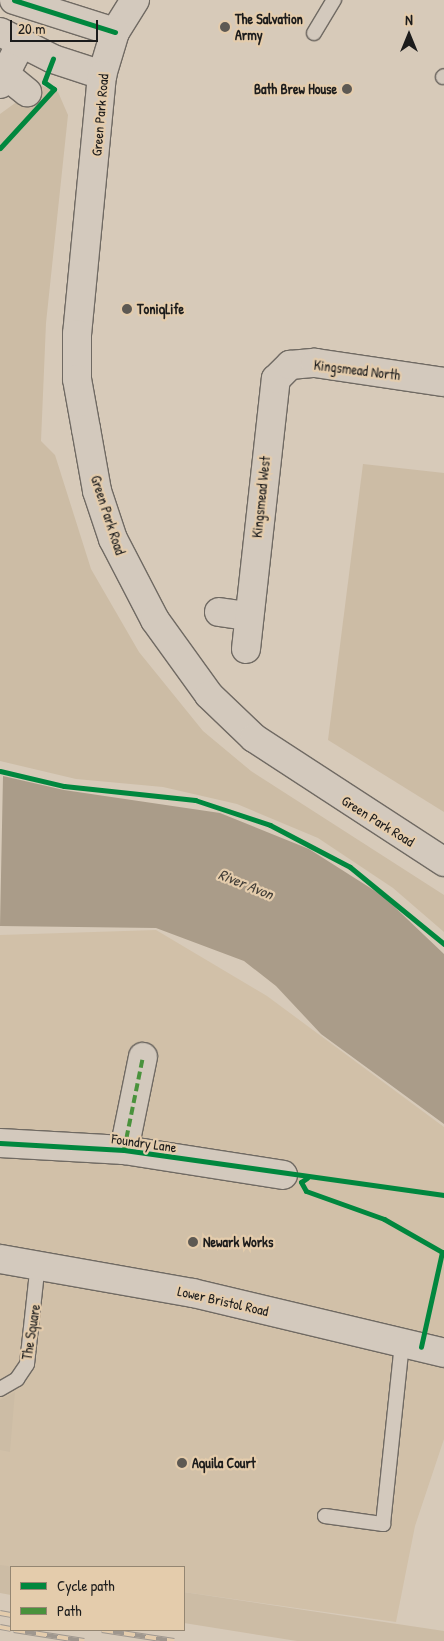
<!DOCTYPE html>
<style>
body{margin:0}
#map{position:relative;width:444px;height:1641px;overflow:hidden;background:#d7cab9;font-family:"Patrick Hand",sans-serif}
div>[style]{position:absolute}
.built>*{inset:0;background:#d1c0a8}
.green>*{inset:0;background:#ccbca5}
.water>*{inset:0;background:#aa9c89}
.roads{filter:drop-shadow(1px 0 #706a63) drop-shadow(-1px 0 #706a63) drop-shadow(0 1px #706a63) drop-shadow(0 -1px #706a63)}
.lane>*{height:14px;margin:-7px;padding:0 7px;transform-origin:7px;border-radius:7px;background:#d3c9bd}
.street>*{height:28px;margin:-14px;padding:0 14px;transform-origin:14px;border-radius:14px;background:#d3c9bd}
.secondary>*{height:28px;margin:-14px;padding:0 14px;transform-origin:14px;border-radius:14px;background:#d3c9bd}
.primary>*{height:28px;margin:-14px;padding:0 14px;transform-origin:14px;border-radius:14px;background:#d3c9bd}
.highway>*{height:28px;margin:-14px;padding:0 14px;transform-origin:14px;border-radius:14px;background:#d3c9bd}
.rail>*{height:5.5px;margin-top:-2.75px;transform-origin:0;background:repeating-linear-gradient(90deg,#e4ccac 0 11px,#9f978e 0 22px);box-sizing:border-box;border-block:1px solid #9f978e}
.quiet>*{height:4px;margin-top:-2px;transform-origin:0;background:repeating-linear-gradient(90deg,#49923c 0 8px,transparent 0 12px)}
.cycleway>*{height:5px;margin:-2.5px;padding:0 2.5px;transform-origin:2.5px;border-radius:2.5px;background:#00873e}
.dots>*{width:14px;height:14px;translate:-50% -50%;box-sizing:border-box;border:2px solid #e4ccac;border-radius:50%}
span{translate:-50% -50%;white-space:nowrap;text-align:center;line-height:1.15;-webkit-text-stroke:4.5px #e4ccac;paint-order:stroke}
.poi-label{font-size:14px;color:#1c1c1c;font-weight:700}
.left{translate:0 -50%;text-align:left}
.right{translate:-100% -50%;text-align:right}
.street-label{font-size:14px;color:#1c1c1c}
.water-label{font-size:15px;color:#413d37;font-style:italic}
.legend{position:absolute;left:10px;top:1566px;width:175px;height:65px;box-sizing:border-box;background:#e4ccac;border:1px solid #948672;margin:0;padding:6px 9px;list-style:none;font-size:15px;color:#1c1c1c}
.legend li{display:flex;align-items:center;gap:10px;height:25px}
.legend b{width:25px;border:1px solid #948672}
.north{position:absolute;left:384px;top:10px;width:50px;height:50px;-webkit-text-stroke:4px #e4ccac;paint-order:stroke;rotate:0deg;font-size:14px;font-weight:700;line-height:20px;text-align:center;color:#1c1c1c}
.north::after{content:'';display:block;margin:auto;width:18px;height:22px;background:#1c1c1c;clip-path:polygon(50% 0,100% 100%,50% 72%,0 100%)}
.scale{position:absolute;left:10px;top:20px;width:88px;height:22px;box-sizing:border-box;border:2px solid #1c1c1c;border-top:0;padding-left:6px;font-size:15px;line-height:18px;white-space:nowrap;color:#1c1c1c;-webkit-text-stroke:4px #e4ccac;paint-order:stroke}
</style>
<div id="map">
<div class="built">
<i style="clip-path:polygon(156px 930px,267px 996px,444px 1127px,444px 1439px,415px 1526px,396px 1622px,184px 1592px,184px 1567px,0 1566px,0 935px)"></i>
</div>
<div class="green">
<i style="clip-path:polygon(40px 85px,58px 92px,68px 115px,46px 323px,41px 441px,55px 455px,91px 569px,139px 652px,203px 731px,251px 771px,444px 895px,444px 932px,393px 888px,318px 838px,237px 804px,163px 787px,76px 779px,0 761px,0 114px)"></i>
<i style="clip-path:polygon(363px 464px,444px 473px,444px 812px,328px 740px)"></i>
<i style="clip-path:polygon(15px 1392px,10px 1452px,0 1450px,0 1400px)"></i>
<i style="clip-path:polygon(0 1565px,16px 1567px,11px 1567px,11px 1595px,0 1593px)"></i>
<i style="clip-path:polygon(184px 1592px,444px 1631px,444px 1641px,297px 1641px,184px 1623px)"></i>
</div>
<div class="water">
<i style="clip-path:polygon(3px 776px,64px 790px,220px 813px,309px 849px,383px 896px,444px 954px,444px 1124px,321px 1034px,276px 986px,244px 961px,156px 928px,0 926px)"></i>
</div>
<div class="roads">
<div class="lane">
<i style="left:314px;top:33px;width:39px;rotate:-59deg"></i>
<i style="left:443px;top:77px;width:1px;rotate:-45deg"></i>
<i style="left:0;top:1389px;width:20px;rotate:-30deg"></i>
<i style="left:17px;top:1379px;width:18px;rotate:-56deg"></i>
<i style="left:27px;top:1364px;width:102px;rotate:-83.8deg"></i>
<i style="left:325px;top:1516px;width:59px;rotate:7.9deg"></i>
<i style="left:383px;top:1524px;width:182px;rotate:-84deg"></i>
</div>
<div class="street">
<i style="left:7px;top:76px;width:26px;rotate:39deg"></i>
<i style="left:0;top:84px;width:46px;rotate:-62.9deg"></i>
<i style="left:219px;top:612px;width:29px;rotate:8deg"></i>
<i style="left:246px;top:649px;width:272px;rotate:-83.7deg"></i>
<i style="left:276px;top:379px;width:20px;rotate:-45deg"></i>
<i style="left:290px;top:365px;width:25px;rotate:-5deg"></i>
<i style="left:315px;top:363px;width:130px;rotate:8.4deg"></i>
<i style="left:0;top:1143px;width:124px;rotate:3.2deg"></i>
<i style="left:124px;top:1150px;width:161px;rotate:8.9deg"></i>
<i style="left:124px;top:1150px;width:95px;rotate:-78.5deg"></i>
</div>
<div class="secondary">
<i style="left:14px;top:0;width:106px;rotate:17.6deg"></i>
<i style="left:0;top:32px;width:59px;rotate:27deg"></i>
<i style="left:53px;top:59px;width:52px;rotate:18.1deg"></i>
</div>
<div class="primary">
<i style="left:135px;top:0;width:38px;rotate:122deg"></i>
<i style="left:115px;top:32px;width:45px;rotate:106.8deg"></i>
<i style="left:102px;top:75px;width:260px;rotate:95.5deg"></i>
<i style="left:77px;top:334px;width:45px;rotate:90deg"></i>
<i style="left:77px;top:379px;width:51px;rotate:79.8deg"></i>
<i style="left:86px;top:429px;width:63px;rotate:79.9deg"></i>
<i style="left:97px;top:491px;width:51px;rotate:71.6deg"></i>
<i style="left:113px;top:539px;width:91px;rotate:62.6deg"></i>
<i style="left:155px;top:620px;width:92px;rotate:54.2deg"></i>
<i style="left:209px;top:695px;width:62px;rotate:43.7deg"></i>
<i style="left:254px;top:738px;width:227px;rotate:33.1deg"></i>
</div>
<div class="highway">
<i style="left:0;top:1259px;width:196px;rotate:10deg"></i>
<i style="left:193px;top:1293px;width:258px;rotate:13.4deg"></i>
</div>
</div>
<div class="rail">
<i style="left:0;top:1613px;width:11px;rotate:10deg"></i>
<i style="left:0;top:1627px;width:11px;rotate:10deg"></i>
<i style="left:14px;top:1630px;width:71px;rotate:8.9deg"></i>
<i style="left:102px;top:1630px;width:73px;rotate:8.7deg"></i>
</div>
<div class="quiet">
<i style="left:124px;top:1150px;width:95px;rotate:-78.5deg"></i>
</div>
<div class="cycleway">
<i style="left:14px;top:0;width:106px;rotate:17.6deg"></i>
<i style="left:0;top:148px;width:80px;rotate:-47.5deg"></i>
<i style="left:54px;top:89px;width:12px;rotate:-145deg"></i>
<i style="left:44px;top:82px;width:25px;rotate:-69deg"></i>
<i style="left:0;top:771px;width:66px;rotate:13.2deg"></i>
<i style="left:64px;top:786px;width:132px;rotate:6.1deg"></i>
<i style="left:195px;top:800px;width:79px;rotate:18.4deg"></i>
<i style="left:270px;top:825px;width:90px;rotate:27.7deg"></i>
<i style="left:350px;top:867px;width:122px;rotate:39.3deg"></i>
<i style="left:0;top:1143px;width:124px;rotate:3.2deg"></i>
<i style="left:124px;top:1150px;width:323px;rotate:8deg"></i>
<i style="left:307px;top:1178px;width:7px;rotate:146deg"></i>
<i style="left:301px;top:1182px;width:10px;rotate:61deg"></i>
<i style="left:306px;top:1191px;width:83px;rotate:19.7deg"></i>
<i style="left:384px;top:1219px;width:67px;rotate:29.6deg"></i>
<i style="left:442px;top:1252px;width:97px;rotate:102.5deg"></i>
</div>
<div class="dots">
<i style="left:225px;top:27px;background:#5d5953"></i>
<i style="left:347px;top:89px;background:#5d5953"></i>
<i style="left:127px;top:309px;background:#5d5953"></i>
<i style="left:193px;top:1242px;background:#5d5953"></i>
<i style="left:182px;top:1463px;background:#5d5953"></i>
</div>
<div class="poi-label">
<span class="left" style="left:235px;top:27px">The Salvation<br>Army</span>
<span class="right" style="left:337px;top:89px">Bath Brew House</span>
<span class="left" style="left:137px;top:309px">ToniqLife</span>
<span class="left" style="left:203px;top:1242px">Newark Works</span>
<span class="left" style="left:192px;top:1463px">Aquila Court</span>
</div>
<div class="street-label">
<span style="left:100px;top:115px;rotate:-85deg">Green Park Road</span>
<span style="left:357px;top:370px;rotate:7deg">Kingsmead North</span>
<span style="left:261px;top:497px;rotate:-84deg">Kingsmead West</span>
<span style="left:108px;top:515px;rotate:72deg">Green Park Road</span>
<span style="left:378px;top:821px;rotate:32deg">Green Park Road</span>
<span style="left:144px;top:1143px;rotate:8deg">Foundry Lane</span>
<span style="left:223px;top:1301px;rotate:13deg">Lower Bristol Road</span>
<span style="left:31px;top:1332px;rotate:-81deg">The Square</span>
</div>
<div class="water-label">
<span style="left:246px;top:884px;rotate:22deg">River Avon</span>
</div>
<ul class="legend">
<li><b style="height:6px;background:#00873e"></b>Cycle path</li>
<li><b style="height:6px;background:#49923c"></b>Path</li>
</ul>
<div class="north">N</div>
<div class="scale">20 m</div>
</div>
